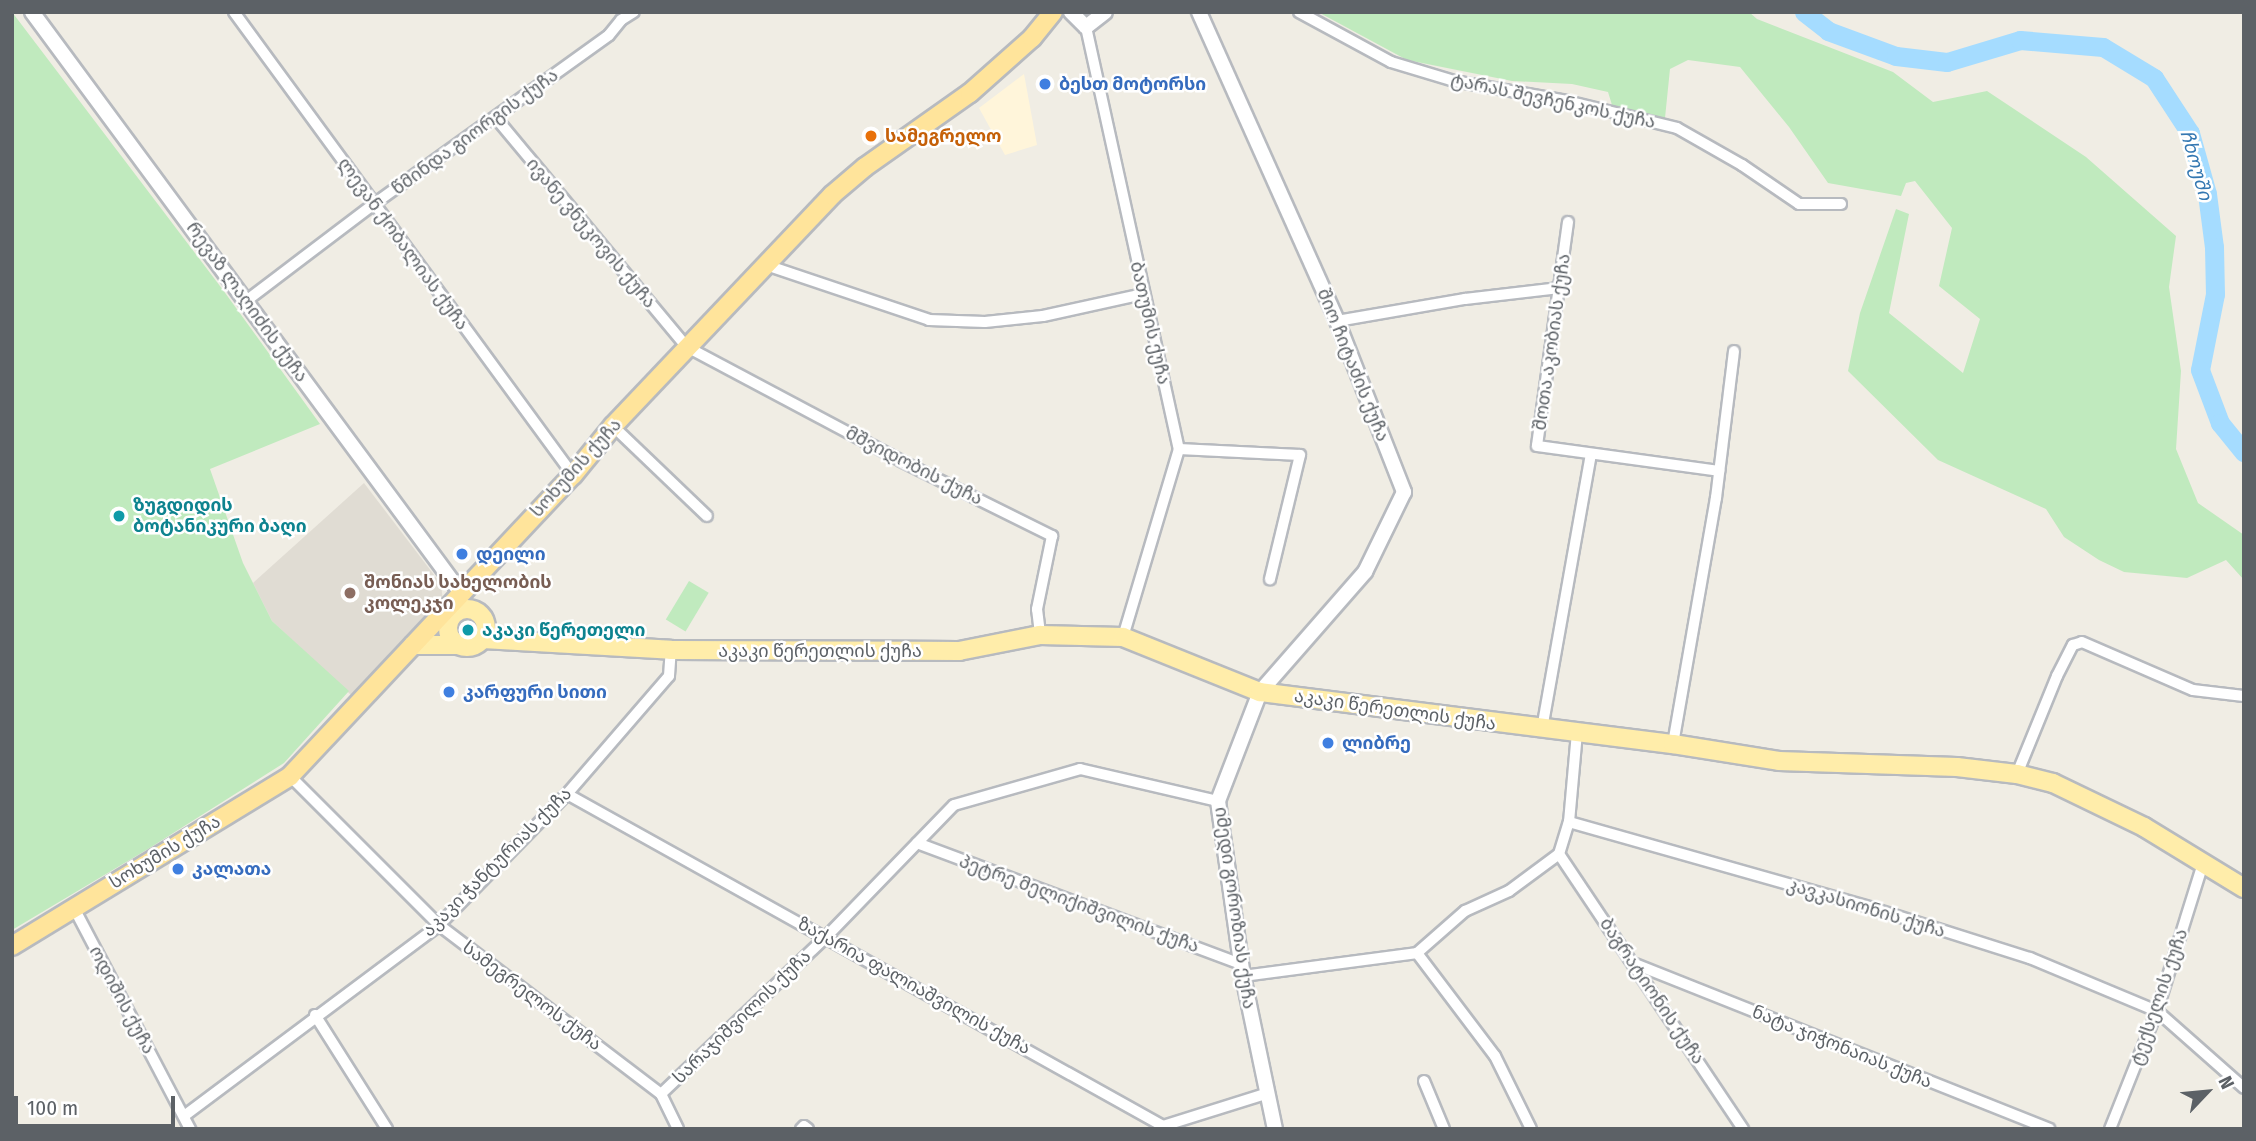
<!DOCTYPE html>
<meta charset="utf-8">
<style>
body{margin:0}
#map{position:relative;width:2256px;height:1141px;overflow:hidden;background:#f0ede4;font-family:"Fira Sans Condensed","Noto Sans Georgian",sans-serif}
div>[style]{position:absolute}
.commercial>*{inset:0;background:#fff5da}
.education>*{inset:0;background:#e0dcd3}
.green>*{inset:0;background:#c0eabe;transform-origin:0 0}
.round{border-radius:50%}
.river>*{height:19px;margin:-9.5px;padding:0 9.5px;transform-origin:9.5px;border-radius:9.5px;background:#a5dcff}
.roads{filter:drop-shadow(2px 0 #b7babf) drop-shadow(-2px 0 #b7babf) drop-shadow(0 2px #b7babf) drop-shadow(0 -2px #b7babf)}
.minor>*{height:10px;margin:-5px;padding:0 5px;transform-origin:5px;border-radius:5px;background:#fff}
.tertiary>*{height:14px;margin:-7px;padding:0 7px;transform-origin:7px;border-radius:7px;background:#fff}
.primary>*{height:18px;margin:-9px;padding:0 9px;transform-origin:9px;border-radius:9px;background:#ffedaa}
.primary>.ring{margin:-9px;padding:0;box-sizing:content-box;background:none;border:18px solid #ffedaa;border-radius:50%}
.trunk>*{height:18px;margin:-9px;padding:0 9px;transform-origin:9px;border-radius:9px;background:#ffe49b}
.dots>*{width:19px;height:19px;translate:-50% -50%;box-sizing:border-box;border:4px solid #fff;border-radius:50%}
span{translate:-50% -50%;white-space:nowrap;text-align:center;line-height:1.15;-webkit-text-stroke:5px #fff;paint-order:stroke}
.shop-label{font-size:18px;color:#366cbe;font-weight:700}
.left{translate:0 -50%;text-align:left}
.street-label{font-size:18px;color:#5c6166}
.food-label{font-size:18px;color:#c56008;font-weight:700}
.culture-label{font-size:18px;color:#0d838f;font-weight:700}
.education-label{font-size:18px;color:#785e54;font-weight:700}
.water-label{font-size:19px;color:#3478b2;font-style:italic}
.frame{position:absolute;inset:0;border:14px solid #5c6166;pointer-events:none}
.north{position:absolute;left:2172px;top:1057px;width:70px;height:70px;-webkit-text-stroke:5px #fff;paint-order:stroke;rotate:64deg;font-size:19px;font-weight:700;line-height:28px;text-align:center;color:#5c6166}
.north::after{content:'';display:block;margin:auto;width:24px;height:32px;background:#5c6166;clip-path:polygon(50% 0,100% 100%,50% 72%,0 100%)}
.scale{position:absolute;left:14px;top:1096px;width:161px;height:32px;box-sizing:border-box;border:4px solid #5c6166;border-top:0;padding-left:9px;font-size:21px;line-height:24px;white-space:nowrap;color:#5c6166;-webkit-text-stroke:5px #fff;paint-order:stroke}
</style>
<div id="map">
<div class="commercial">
<i style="clip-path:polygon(1024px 74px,1037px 145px,1005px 155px,979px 108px)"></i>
</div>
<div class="education">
<i style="clip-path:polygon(364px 483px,441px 584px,443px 602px,351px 695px,272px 621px,253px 583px)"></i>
</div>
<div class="green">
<i style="clip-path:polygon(12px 12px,223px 290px,320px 424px,210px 469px,243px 563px,272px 621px,349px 691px,284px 763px,148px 849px,12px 930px)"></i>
<i style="clip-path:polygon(1318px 12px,1749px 12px,1757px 19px,1893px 72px,1933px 102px,1987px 91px,2086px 157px,2176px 236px,2169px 287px,2181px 371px,2176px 449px,2198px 503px,2244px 535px,2244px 580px,2226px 560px,2187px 578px,2124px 572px,2099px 560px,2064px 537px,2046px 509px,1938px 460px,1848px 371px,1860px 313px,1896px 209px,1909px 214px,1889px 313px,1963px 373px,1980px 319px,1939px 286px,1952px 228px,1915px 181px,1906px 183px,1901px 196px,1828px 183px,1789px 127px,1740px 67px,1688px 60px,1670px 69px,1665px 118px,1612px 105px,1608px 92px,1572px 84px,1512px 81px,1407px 60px)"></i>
<i style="left:689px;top:581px;width:23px;height:45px;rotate:31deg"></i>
<i class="round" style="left:457px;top:620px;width:20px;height:20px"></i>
</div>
<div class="river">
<i style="left:1804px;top:12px;width:31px;rotate:38deg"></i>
<i style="left:1828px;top:31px;width:72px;rotate:20.2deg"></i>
<i style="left:1896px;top:56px;width:51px;rotate:6.7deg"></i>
<i style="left:1947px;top:62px;width:76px;rotate:-16.8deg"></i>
<i style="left:2020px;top:40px;width:83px;rotate:4.8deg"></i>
<i style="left:2103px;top:47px;width:60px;rotate:31.3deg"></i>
<i style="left:2154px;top:78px;width:66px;rotate:56.8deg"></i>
<i style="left:2190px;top:133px;width:63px;rotate:74.4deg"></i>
<i style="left:2207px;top:194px;width:53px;rotate:82.5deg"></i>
<i style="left:2214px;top:247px;width:47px;rotate:88.8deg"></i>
<i style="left:2215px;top:294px;width:77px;rotate:101.2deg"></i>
<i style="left:2200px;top:370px;width:57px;rotate:69.3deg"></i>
<i style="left:2220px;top:423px;width:38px;rotate:51deg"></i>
</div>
<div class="roads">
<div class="minor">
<i style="left:234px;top:12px;width:574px;rotate:53.79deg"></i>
<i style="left:1299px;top:12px;width:105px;rotate:28.5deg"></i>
<i style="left:1391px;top:62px;width:66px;rotate:16.8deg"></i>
<i style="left:1454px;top:81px;width:115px;rotate:10deg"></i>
<i style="left:1567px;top:101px;width:113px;rotate:13.8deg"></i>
<i style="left:1677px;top:128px;width:75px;rotate:29.6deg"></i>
<i style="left:1742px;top:165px;width:69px;rotate:34.4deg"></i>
<i style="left:1799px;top:204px;width:42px"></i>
<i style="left:1086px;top:27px;width:432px;rotate:77.6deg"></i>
<i style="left:1179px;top:449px;width:196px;rotate:106.6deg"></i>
<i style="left:496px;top:118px;width:298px;rotate:50.2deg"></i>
<i style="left:687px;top:347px;width:242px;rotate:28deg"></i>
<i style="left:901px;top:461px;width:169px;rotate:26.4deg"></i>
<i style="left:1052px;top:536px;width:75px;rotate:101.6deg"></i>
<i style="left:1037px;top:609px;width:26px;rotate:83deg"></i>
<i style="left:1568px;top:222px;width:226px;rotate:97.9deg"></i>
<i style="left:1537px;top:446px;width:184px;rotate:7.8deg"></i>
<i style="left:766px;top:265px;width:172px;rotate:18.6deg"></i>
<i style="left:929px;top:320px;width:56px;rotate:2deg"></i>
<i style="left:985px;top:322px;width:58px;rotate:-5.9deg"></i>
<i style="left:1043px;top:316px;width:102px;rotate:-12.4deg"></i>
<i style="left:246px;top:301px;width:161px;rotate:-37.2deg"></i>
<i style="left:374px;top:204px;width:289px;rotate:-35.7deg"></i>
<i style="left:609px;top:35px;width:19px;rotate:-51deg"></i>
<i style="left:621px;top:20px;width:15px;rotate:-32deg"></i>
<i style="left:1337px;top:321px;width:130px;rotate:-9.8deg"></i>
<i style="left:1465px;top:299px;width:95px;rotate:-6.7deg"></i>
<i style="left:613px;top:426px;width:130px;rotate:43.8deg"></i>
<i style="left:1179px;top:449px;width:121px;rotate:2.8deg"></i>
<i style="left:1300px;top:455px;width:128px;rotate:103.6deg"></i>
<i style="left:1542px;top:729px;width:278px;rotate:-79.9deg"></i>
<i style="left:1673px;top:744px;width:250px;rotate:-80.1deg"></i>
<i style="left:1716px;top:498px;width:148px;rotate:-83deg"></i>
<i style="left:2017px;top:774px;width:106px;rotate:-67.8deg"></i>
<i style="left:2057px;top:676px;width:35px;rotate:-63deg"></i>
<i style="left:2073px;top:645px;width:9px;rotate:-18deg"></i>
<i style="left:2082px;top:642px;width:121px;rotate:23.4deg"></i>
<i style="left:2193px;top:690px;width:51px;rotate:6.7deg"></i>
<i style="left:290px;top:776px;width:211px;rotate:45deg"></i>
<i style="left:439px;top:925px;width:279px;rotate:37.3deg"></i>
<i style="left:661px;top:1094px;width:39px;rotate:64deg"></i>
<i style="left:567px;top:794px;width:682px;rotate:29.12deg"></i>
<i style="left:1163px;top:1126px;width:110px;rotate:-17.4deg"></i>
<i style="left:1569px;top:822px;width:315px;rotate:15.8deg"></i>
<i style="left:1872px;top:908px;width:166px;rotate:17.6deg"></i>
<i style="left:2030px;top:958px;width:138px;rotate:22.7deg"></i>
<i style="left:2157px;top:1011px;width:116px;rotate:41.5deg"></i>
<i style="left:917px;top:843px;width:346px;rotate:20.5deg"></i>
<i style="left:1559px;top:854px;width:331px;rotate:56.2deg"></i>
<i style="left:74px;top:908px;width:250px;rotate:62.3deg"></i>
<i style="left:1417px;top:953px;width:129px;rotate:52.9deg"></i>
<i style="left:1495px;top:1056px;width:81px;rotate:63.7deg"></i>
<i style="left:1635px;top:964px;width:446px;rotate:21.7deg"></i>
<i style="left:1243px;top:976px;width:176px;rotate:-7.5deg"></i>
<i style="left:1417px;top:953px;width:64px;rotate:-41.2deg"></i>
<i style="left:1465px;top:911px;width:48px;rotate:-24.4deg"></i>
<i style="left:1509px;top:891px;width:62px;rotate:-36.5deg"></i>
<i style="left:1559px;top:854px;width:34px;rotate:-73deg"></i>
<i style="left:1569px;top:822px;width:90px;rotate:-84.9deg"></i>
<i style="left:315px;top:1015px;width:135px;rotate:57.7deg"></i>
<i style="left:1424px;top:1081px;width:52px;rotate:67.4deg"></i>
<i style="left:661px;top:1094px;width:229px;rotate:-43.6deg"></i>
<i style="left:827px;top:936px;width:182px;rotate:-45.9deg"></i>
<i style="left:954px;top:805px;width:131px;rotate:-15.9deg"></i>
<i style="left:1080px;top:769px;width:142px;rotate:13.1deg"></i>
<i style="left:184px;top:1116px;width:319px;rotate:-36.8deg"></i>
<i style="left:439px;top:925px;width:183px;rotate:-45.7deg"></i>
<i style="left:567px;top:794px;width:156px;rotate:-49.2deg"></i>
<i style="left:669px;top:676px;width:26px;rotate:-86deg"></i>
<i style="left:801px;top:1129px;width:4px;rotate:-45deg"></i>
<i style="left:804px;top:1126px;width:5px;rotate:37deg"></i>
<i style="left:2110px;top:1129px;width:127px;rotate:-68.3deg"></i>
<i style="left:2157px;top:1011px;width:155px;rotate:-72.7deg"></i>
</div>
<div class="tertiary">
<i style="left:32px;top:12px;width:722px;rotate:53.56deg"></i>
<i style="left:1071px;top:12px;width:21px;rotate:45deg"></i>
<i style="left:1086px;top:27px;width:24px;rotate:-38deg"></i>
<i style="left:1199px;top:12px;width:338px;rotate:65.9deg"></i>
<i style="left:1337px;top:321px;width:184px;rotate:68.6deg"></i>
<i style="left:1404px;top:492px;width:89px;rotate:116deg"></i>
<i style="left:1365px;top:572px;width:159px;rotate:131.2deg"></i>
<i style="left:1260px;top:692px;width:117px;rotate:111.1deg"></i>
<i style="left:1218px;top:801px;width:177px;rotate:81.9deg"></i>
<i style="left:1243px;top:976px;width:156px;rotate:78.2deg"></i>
</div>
<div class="primary">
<i class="ring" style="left:448px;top:609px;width:20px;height:20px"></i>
<i style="left:483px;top:639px;width:188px;rotate:3.3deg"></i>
<i style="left:671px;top:650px;width:288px;rotate:0.2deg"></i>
<i style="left:959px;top:651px;width:83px;rotate:-11.2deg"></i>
<i style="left:1040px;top:635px;width:83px;rotate:1.4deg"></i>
<i style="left:1123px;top:637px;width:148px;rotate:21.9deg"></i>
<i style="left:1260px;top:692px;width:416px;rotate:7.2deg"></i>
<i style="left:1673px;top:744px;width:107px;rotate:9.1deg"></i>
<i style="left:1779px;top:761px;width:178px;rotate:1.9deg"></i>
<i style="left:1957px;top:767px;width:60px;rotate:6.7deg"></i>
<i style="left:2017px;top:774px;width:37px;rotate:14deg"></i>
<i style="left:2053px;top:783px;width:101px;rotate:25.8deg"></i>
<i style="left:2144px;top:827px;width:117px;rotate:31.4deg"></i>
<i style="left:413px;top:645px;width:45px"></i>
</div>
<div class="trunk">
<i style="left:12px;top:946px;width:326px;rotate:-31.4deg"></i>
<i style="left:290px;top:776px;width:413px;rotate:-46.8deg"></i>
<i style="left:573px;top:475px;width:63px;rotate:-50.8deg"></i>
<i style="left:613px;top:426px;width:318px;rotate:-46.5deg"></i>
<i style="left:832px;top:195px;width:43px;rotate:-40.3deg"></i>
<i style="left:865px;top:167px;width:128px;rotate:-35.2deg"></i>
<i style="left:970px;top:93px;width:83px;rotate:-41.6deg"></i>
<i style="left:1032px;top:38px;width:33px;rotate:-51deg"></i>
</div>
</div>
<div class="dots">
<i style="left:1045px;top:84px;background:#3f7fe0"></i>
<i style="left:871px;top:136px;background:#e8710a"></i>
<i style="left:119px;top:516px;background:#0f9aa8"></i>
<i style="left:462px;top:554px;background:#3f7fe0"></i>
<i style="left:350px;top:593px;background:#8d6e63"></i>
<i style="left:468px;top:630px;background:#0f9aa8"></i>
<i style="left:449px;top:692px;background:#3f7fe0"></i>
<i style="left:1328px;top:743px;background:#3f7fe0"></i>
<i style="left:178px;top:869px;background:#3f7fe0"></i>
</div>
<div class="shop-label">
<span class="left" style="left:1059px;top:84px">ბესთ მოტორსი</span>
<span class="left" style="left:476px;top:554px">დეილი</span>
<span class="left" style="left:463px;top:692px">კარფური სითი</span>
<span class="left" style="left:1342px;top:743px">ლიბრე</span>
<span class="left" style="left:192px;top:869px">კალათა</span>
</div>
<div class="street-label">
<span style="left:1553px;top:101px;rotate:12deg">ტარას შევჩენკოს ქუჩა</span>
<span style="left:475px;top:132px;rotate:-36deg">წმინდა გიორგის ქუჩა</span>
<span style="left:591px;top:233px;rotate:50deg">ივანე ვნუკოვის ქუჩა</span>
<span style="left:403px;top:244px;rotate:54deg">ლევან ქობალიას ქუჩა</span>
<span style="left:247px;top:302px;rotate:54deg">რევაზ ლაღიძის ქუჩა</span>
<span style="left:1150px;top:323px;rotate:77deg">ბათუმის ქუჩა</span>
<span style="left:1552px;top:342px;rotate:-82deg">შოთა აკობიას ქუჩა</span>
<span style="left:1353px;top:365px;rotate:68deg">შიო ჩიტაძის ქუჩა</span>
<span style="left:914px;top:466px;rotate:27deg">მშვიდობის ქუჩა</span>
<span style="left:576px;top:468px;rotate:-48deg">სოხუმის ქუჩა</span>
<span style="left:820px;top:651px">აკაკი წერეთლის ქუჩა</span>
<span style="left:1395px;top:710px;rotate:8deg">აკაკი წერეთლის ქუჩა</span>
<span style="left:165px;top:852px;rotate:-31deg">სოხუმის ქუჩა</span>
<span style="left:497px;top:862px;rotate:-45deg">აკაკი ჭანტურიას ქუჩა</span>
<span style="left:1079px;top:904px;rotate:20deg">პეტრე მელიქიშვილის ქუჩა</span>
<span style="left:1235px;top:908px;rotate:82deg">იმედი გოროზიას ქუჩა</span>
<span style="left:1866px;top:908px;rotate:17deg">კავკასიონის ქუჩა</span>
<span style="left:914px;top:986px;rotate:29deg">ზაქარია ფალიაშვილის ქუჩა</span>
<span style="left:1652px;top:991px;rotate:56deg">ბაგრატიონის ქუჩა</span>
<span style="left:532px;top:996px;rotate:37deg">სამეგრელოს ქუჩა</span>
<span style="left:2159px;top:997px;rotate:-71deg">ტექსელის ქუჩა</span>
<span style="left:122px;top:1000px;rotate:62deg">ოდიშის ქუჩა</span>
<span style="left:742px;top:1017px;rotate:-44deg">სარაჯიშვილის ქუჩა</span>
<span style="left:1842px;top:1047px;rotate:22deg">ნატა ჯიჭონაიას ქუჩა</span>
</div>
<div class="food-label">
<span class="left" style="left:885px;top:136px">სამეგრელო</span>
</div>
<div class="culture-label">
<span class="left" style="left:133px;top:516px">ზუგდიდის<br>ბოტანიკური ბაღი</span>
<span class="left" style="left:482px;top:630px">აკაკი წერეთელი</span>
</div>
<div class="education-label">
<span class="left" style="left:364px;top:593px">შონიას სახელობის<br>კოლეკჯი</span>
</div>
<div class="water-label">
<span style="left:2196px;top:165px;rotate:74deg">ჩხოუში</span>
</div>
<div class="frame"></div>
<div class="north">N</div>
<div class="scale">100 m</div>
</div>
